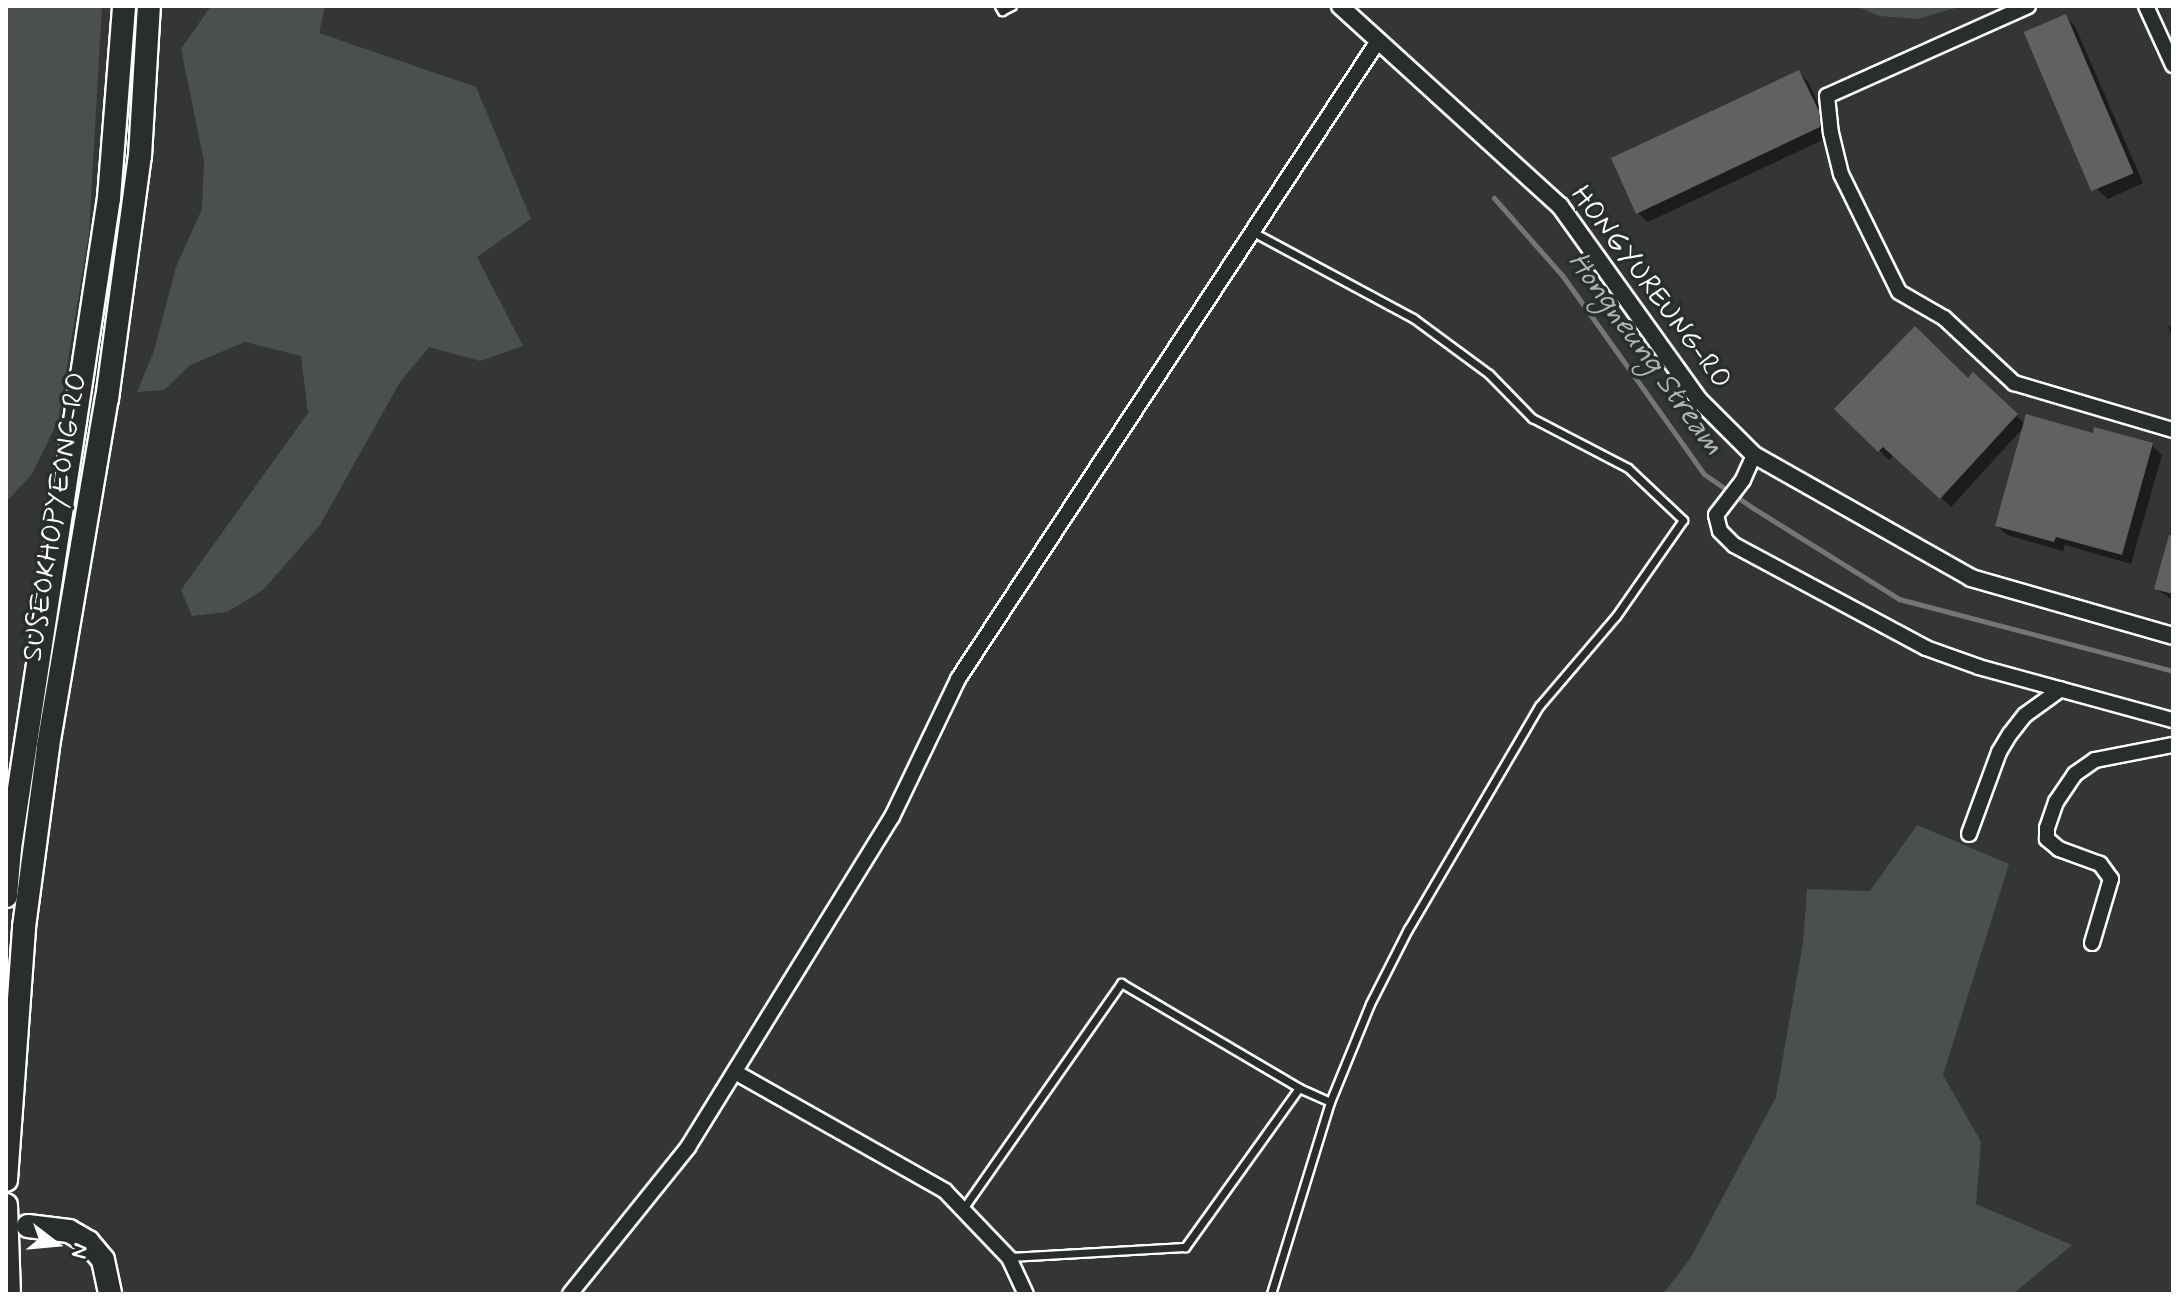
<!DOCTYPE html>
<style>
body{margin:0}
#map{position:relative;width:2179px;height:1300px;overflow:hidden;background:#333536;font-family:Mynerve,sans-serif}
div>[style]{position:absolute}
.green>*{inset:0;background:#4c4f50}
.shadow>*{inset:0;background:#0007}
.stream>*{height:5px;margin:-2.5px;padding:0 2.5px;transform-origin:2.5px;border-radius:2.5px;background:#737576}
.building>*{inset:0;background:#5f6162;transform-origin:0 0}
.roads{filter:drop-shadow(2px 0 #fff) drop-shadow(-2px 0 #fff) drop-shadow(0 2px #fff) drop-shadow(0 -2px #fff)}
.service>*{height:7px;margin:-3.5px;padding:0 3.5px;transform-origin:3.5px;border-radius:3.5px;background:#2a2d2e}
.minor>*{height:14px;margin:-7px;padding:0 7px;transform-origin:7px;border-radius:7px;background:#2a2d2e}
.tertiary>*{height:16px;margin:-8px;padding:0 8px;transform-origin:8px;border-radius:8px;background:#2a2d2e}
.trunk>*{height:22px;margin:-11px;padding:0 11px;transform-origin:11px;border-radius:11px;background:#2a2d2e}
span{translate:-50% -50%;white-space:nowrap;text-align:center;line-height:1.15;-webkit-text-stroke:7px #2a2d2e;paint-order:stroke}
.street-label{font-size:28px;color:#fff}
.water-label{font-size:30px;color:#b2b3b4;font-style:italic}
.frame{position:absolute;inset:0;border:8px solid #fff;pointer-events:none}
.north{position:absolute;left:16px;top:1204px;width:80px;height:80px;-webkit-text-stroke:6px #2a2d2e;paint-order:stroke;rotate:106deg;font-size:22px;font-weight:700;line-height:32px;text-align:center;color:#fff}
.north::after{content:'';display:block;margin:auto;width:28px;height:36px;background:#fff;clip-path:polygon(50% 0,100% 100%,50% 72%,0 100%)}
</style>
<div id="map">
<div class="green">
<i style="clip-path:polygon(6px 6px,102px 6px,89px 233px,58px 421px,32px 474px,6px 502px)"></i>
<i style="clip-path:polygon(211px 6px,325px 6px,319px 33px,476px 87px,531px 219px,477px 257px,523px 346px,480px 361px,429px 347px,400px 382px,320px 525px,263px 590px,227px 612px,192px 616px,181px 590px,308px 413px,301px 356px,245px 342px,190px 365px,164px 390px,137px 392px,154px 351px,176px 267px,202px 209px,204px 161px,181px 49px)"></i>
<i style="clip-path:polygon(1855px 6px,1963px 6px,1917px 19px,1880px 16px)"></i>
<i style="clip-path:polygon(1917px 825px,2009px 864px,1943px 1075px,1981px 1142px,1976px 1204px,2072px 1245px,2013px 1294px,1663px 1294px,1690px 1259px,1776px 1097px,1803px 943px,1807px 889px,1870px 891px)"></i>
</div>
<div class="shadow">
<i style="clip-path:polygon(2065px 16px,2075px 26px,2143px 183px,2108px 199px,2098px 190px)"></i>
<i style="clip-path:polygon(1799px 72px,1808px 82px,1827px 122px,1829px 137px,1648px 222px,1638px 213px)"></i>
<i style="clip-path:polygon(2173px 324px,2173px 338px,2168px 327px)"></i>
<i style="clip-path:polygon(1974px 375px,2025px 424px,2152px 445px,2162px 455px,2131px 564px,2065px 545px,2063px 551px,2007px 535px,1997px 526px,2024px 427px,1951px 507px,1894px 455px,1889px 460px,1837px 409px,1968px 381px)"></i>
<i style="clip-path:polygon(2172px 532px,2173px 533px,2173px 600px,2156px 589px)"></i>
</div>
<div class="stream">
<i style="left:1494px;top:198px;width:103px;rotate:48.6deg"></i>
<i style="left:1562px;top:275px;width:244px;rotate:54.5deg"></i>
<i style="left:1704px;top:474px;width:60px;rotate:34.8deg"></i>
<i style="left:1753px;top:508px;width:172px;rotate:31.9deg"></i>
<i style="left:1899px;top:599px;width:283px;rotate:14.7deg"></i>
</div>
<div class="building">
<i style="left:2066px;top:14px;width:173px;height:46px;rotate:67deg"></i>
<i style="clip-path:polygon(1799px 70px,1819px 111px,1820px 127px,1636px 214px,1611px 158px)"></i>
<i style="clip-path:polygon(1915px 326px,1968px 378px,1973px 372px,2018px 414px,1940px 499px,1883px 447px,1878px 452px,1834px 409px)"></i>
<i style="clip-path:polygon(2026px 414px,2093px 433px,2094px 427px,2153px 443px,2122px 555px,2056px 537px,2054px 542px,1995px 526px)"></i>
<i style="clip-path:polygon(2169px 535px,2173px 535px,2173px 594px,2154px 589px)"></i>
</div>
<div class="roads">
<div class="service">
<i style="left:999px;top:6px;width:6px;rotate:59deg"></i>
<i style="left:1002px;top:11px;width:11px;rotate:-27deg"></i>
<i style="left:1253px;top:232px;width:182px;rotate:28.3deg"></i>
<i style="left:1413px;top:318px;width:94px;rotate:36.4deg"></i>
<i style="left:1489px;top:374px;width:62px;rotate:45.7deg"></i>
<i style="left:1532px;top:418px;width:108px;rotate:27.5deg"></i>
<i style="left:1628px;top:468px;width:76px;rotate:43.4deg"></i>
<i style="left:1683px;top:520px;width:117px;rotate:124.9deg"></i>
<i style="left:1616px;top:616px;width:118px;rotate:130.5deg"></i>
<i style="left:1539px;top:706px;width:259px;rotate:120.4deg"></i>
<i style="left:1408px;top:929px;width:84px;rotate:116.9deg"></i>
<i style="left:1370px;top:1004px;width:106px;rotate:112.2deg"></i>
<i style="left:1330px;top:1102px;width:201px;rotate:107.1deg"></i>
<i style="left:1299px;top:1088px;width:34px;rotate:24deg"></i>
<i style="left:963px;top:1209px;width:276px;rotate:-55deg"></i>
<i style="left:1121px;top:983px;width:207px;rotate:30.5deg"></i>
<i style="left:1299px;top:1088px;width:196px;rotate:125.6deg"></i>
<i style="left:1185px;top:1247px;width:176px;rotate:176.7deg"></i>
</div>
<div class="minor">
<i style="left:2028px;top:6px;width:220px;rotate:155.9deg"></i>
<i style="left:1827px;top:96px;width:37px;rotate:84deg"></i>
<i style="left:1831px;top:133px;width:42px;rotate:76.3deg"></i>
<i style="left:1841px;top:174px;width:131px;rotate:63.8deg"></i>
<i style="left:1899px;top:292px;width:52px;rotate:30deg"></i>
<i style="left:1944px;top:318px;width:96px;rotate:42.9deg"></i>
<i style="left:2014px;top:383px;width:166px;rotate:16.5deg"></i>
<i style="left:2146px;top:6px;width:65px;rotate:65.4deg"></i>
<i style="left:1754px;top:455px;width:27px;rotate:114deg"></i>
<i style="left:1743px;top:480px;width:44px;rotate:127.6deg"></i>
<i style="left:1716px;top:515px;width:16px;rotate:76deg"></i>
<i style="left:1720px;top:531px;width:20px;rotate:45deg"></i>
<i style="left:1734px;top:545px;width:218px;rotate:28.2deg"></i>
<i style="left:1926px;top:648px;width:56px;rotate:19.7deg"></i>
<i style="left:1979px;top:667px;width:201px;rotate:15.3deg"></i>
<i style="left:1969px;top:834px;width:87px;rotate:-69.9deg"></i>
<i style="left:1999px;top:752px;width:21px;rotate:-59deg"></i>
<i style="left:2010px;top:734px;width:24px;rotate:-52deg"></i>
<i style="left:2025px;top:715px;width:44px;rotate:-35.8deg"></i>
<i style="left:2092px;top:943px;width:67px;rotate:-73.5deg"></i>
<i style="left:2111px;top:879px;width:19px;rotate:-126deg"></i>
<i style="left:2100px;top:864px;width:44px;rotate:-159.9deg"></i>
<i style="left:2059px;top:849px;width:16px;rotate:-140deg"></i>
<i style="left:2047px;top:839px;width:11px;rotate:-90deg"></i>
<i style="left:2047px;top:828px;width:28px;rotate:-71deg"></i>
<i style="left:2056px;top:802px;width:34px;rotate:-56deg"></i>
<i style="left:2075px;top:774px;width:24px;rotate:-35deg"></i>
<i style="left:2095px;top:760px;width:79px;rotate:-10.9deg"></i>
<i style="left:735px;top:1072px;width:241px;rotate:29.5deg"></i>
<i style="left:945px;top:1191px;width:93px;rotate:46.3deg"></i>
<i style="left:1009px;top:1258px;width:40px;rotate:65deg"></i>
<i style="left:570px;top:1294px;width:189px;rotate:-51.2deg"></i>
<i style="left:688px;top:1147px;width:388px;rotate:-58.3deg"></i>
<i style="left:892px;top:817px;width:153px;rotate:-64.4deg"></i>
<i style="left:958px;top:679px;width:764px;rotate:-56.64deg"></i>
</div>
<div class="tertiary">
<i style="left:1340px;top:6px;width:297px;rotate:42.3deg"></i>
<i style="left:1560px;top:206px;width:237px;rotate:54.4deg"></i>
<i style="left:1698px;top:399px;width:79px;rotate:45deg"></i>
<i style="left:1754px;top:455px;width:249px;rotate:29.5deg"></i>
<i style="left:1971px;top:578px;width:210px;rotate:16deg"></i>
</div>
<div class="trunk">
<i style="left:6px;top:896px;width:48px;rotate:-85.2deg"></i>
<i style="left:10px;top:848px;width:657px;rotate:-81.34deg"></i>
<i style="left:109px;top:198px;width:193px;rotate:-85.5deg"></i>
<i style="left:6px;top:1180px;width:254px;rotate:-85.9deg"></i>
<i style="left:24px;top:927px;width:183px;rotate:-82.4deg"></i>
<i style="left:48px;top:746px;width:352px;rotate:-80.4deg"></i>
<i style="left:107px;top:399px;width:245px;rotate:-82.3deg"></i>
<i style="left:140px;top:156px;width:150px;rotate:-86.6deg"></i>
<i style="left:6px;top:1205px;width:89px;rotate:88.1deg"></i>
<i style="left:28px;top:1226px;width:41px;rotate:7deg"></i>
<i style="left:69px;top:1231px;width:22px;rotate:30deg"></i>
<i style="left:88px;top:1242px;width:23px;rotate:50deg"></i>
<i style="left:103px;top:1260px;width:35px;rotate:78deg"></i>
</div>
</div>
<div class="street-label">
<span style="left:1650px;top:288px;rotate:53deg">HONGYUREUNG-RO</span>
<span style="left:56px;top:517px;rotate:-81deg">SUSEOKHOPYEONG-RO</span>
</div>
<div class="water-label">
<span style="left:1645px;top:354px;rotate:54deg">Hongneung Stream</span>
</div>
<div class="frame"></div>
<div class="north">N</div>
</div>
